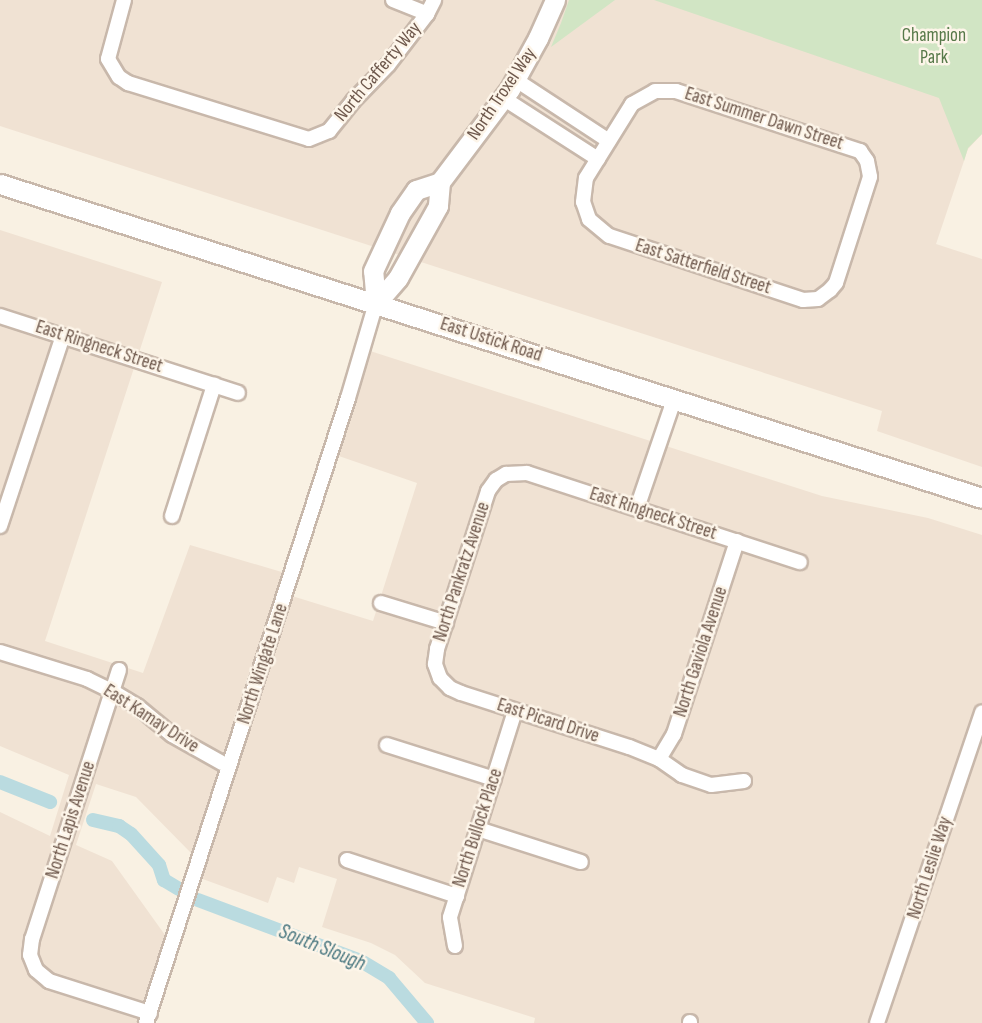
<!DOCTYPE html>
<style>
body{margin:0}
#map{position:relative;width:982px;height:1023px;overflow:hidden;background:#f9f1e3;font-family:"Sofia Sans Condensed",sans-serif}
div>[style]{position:absolute}
.residential>*{inset:0;background:#f0e2d3}
.green>*{inset:0;background:#d1e5c4}
.canal>*{height:14px;margin:-7px;padding:0 7px;transform-origin:7px;border-radius:7px;background:#badbe0}
.roads{filter:drop-shadow(2px 0 #c8b8ab) drop-shadow(-2px 0 #c8b8ab) drop-shadow(0 2px #c8b8ab) drop-shadow(0 -2px #c8b8ab)}
.street>*{height:14px;margin:-7px;padding:0 7px;transform-origin:7px;border-radius:7px;background:#fff}
.secondary>*{height:19px;margin:-9.5px;padding:0 9.5px;transform-origin:9.5px;border-radius:9.5px;background:#fff}
span{translate:-50% -50%;white-space:nowrap;text-align:center;line-height:1.15;-webkit-text-stroke:5px #fdf5e9;paint-order:stroke}
.park-label{font-size:19px;color:#577949}
.street-label{font-size:19px;color:#6e584c}
.water-label{font-size:21px;color:#497780;font-style:italic}
</style>
<div id="map">
<div class="residential">
<i style="clip-path:polygon(0 0,982px 0,982px 134px,968px 149px,936px 244px,982px 259px,982px 467px,877px 431px,882px 411px,0 126px)"></i>
<i style="clip-path:polygon(0 230px,162px 282px,45px 641px,143px 673px,190px 545px,285px 573px,279px 592px,373px 621px,417px 483px,333px 454px,367px 350px,822px 496px,928px 518px,982px 535px,982px 1023px,534px 1023px,535px 1018px,425px 983px,395px 955px,371px 943px,322px 927px,337px 879px,299px 867px,294px 883px,277px 877px,268px 903px,200px 878px,205px 860px,192px 854px,136px 797px,96px 784px,76px 845px,112px 861px,165px 935px,137px 1023px,0 1023px,0 812px,50px 836px,69px 775px,0 746px)"></i>
</div>
<div class="green">
<i style="clip-path:polygon(569px 0,615px 0,551px 47px,561px 23px)"></i>
<i style="clip-path:polygon(654px 0,982px 0,982px 134px,968px 148px,964px 161px,939px 98px)"></i>
</div>
<div class="canal">
<i style="left:0;top:782px;width:54px;rotate:21.8deg"></i>
<i style="left:93px;top:820px;width:27px;rotate:13deg"></i>
<i style="left:119px;top:826px;width:14px;rotate:34deg"></i>
<i style="left:131px;top:834px;width:42px;rotate:47.9deg"></i>
<i style="left:159px;top:865px;width:16px;rotate:72deg"></i>
<i style="left:164px;top:880px;width:17px;rotate:31deg"></i>
<i style="left:198px;top:900px;width:174px;rotate:20.5deg"></i>
<i style="left:361px;top:961px;width:33px;rotate:31deg"></i>
<i style="left:389px;top:978px;width:59px;rotate:49.8deg"></i>
</div>
<div class="roads">
<div class="street">
<i style="left:124px;top:0;width:61px;rotate:105.2deg"></i>
<i style="left:108px;top:59px;width:21px;rotate:59deg"></i>
<i style="left:119px;top:77px;width:11px;rotate:34deg"></i>
<i style="left:128px;top:83px;width:189px;rotate:17.2deg"></i>
<i style="left:309px;top:139px;width:22px;rotate:-22deg"></i>
<i style="left:329px;top:131px;width:38px;rotate:-51deg"></i>
<i style="left:353px;top:101px;width:50px;rotate:-45.8deg"></i>
<i style="left:388px;top:65px;width:64px;rotate:-52.6deg"></i>
<i style="left:427px;top:14px;width:16px;rotate:-63deg"></i>
<i style="left:393px;top:0;width:37px;rotate:22deg"></i>
<i style="left:516px;top:80px;width:111px;rotate:33.3deg"></i>
<i style="left:655px;top:91px;width:21px"></i>
<i style="left:676px;top:91px;width:194px;rotate:18.1deg"></i>
<i style="left:860px;top:151px;width:12px;rotate:55deg"></i>
<i style="left:867px;top:161px;width:16px;rotate:79deg"></i>
<i style="left:870px;top:177px;width:111px;rotate:107.8deg"></i>
<i style="left:836px;top:283px;width:9px;rotate:131deg"></i>
<i style="left:830px;top:290px;width:15px;rotate:143deg"></i>
<i style="left:818px;top:299px;width:15px;rotate:176deg"></i>
<i style="left:803px;top:300px;width:204px;rotate:-161.7deg"></i>
<i style="left:609px;top:236px;width:26px;rotate:-140deg"></i>
<i style="left:589px;top:219px;width:18px;rotate:-109deg"></i>
<i style="left:583px;top:202px;width:24px;rotate:-83deg"></i>
<i style="left:586px;top:178px;width:87px;rotate:-58.1deg"></i>
<i style="left:632px;top:104px;width:26px;rotate:-29deg"></i>
<i style="left:503px;top:98px;width:113px;rotate:32.7deg"></i>
<i style="left:0;top:316px;width:250px;rotate:17.9deg"></i>
<i style="left:637px;top:508px;width:114px;rotate:-71.1deg"></i>
<i style="left:172px;top:516px;width:138px;rotate:-72.2deg"></i>
<i style="left:0;top:526px;width:200px;rotate:-71.7deg"></i>
<i style="left:381px;top:603px;width:68px;rotate:17.1deg"></i>
<i style="left:0;top:652px;width:91px;rotate:17.2deg"></i>
<i style="left:87px;top:679px;width:28px;rotate:26deg"></i>
<i style="left:112px;top:691px;width:29px;rotate:31deg"></i>
<i style="left:137px;top:706px;width:45px;rotate:39.6deg"></i>
<i style="left:172px;top:735px;width:57px;rotate:29.2deg"></i>
<i style="left:119px;top:670px;width:283px;rotate:107.9deg"></i>
<i style="left:32px;top:939px;width:16px;rotate:97deg"></i>
<i style="left:30px;top:955px;width:16px;rotate:68deg"></i>
<i style="left:36px;top:970px;width:17px;rotate:40deg"></i>
<i style="left:49px;top:981px;width:106px;rotate:17.6deg"></i>
<i style="left:387px;top:745px;width:112px;rotate:17.6deg"></i>
<i style="left:659px;top:759px;width:29px;rotate:-59deg"></i>
<i style="left:674px;top:734px;width:203px;rotate:-71.9deg"></i>
<i style="left:744px;top:781px;width:33px;rotate:173deg"></i>
<i style="left:711px;top:785px;width:31px;rotate:-161deg"></i>
<i style="left:682px;top:775px;width:28px;rotate:-145deg"></i>
<i style="left:659px;top:759px;width:32px;rotate:-158deg"></i>
<i style="left:629px;top:747px;width:176px;rotate:-162.2deg"></i>
<i style="left:461px;top:693px;width:12px;rotate:-156deg"></i>
<i style="left:450px;top:688px;width:14px;rotate:-135deg"></i>
<i style="left:440px;top:678px;width:15px;rotate:-110deg"></i>
<i style="left:435px;top:664px;width:15px;rotate:-82deg"></i>
<i style="left:437px;top:649px;width:166px;rotate:-72.1deg"></i>
<i style="left:488px;top:491px;width:14px;rotate:-54deg"></i>
<i style="left:496px;top:480px;width:12px;rotate:-31deg"></i>
<i style="left:506px;top:474px;width:21px;rotate:-3deg"></i>
<i style="left:527px;top:473px;width:287px;rotate:18.1deg"></i>
<i style="left:478px;top:829px;width:108px;rotate:17.8deg"></i>
<i style="left:347px;top:860px;width:116px;rotate:18.1deg"></i>
<i style="left:455px;top:946px;width:29px;rotate:-100deg"></i>
<i style="left:450px;top:917px;width:216px;rotate:-72.5deg"></i>
<i style="left:690px;top:1022px;width:1px;rotate:90deg"></i>
<i style="left:146px;top:1023px;width:657px;rotate:-72.09deg"></i>
<i style="left:348px;top:398px;width:99px;rotate:-73.6deg"></i>
<i style="left:877px;top:1023px;width:328px;rotate:-71.3deg"></i>
</div>
<div class="secondary">
<i style="left:440px;top:182px;width:24px;rotate:95deg"></i>
<i style="left:438px;top:206px;width:82px;rotate:119.1deg"></i>
<i style="left:398px;top:278px;width:33px;rotate:131deg"></i>
<i style="left:376px;top:303px;width:32px;rotate:-95deg"></i>
<i style="left:373px;top:271px;width:64px;rotate:-65deg"></i>
<i style="left:400px;top:213px;width:28px;rotate:-55deg"></i>
<i style="left:416px;top:190px;width:25px;rotate:-18deg"></i>
<i style="left:440px;top:182px;width:116px;rotate:-53deg"></i>
<i style="left:510px;top:89px;width:58px;rotate:-61.2deg"></i>
<i style="left:538px;top:38px;width:42px;rotate:-65.9deg"></i>
<i style="left:0;top:184px;width:1031px;rotate:17.73deg"></i>
</div>
</div>
<div class="park-label">
<span style="left:934px;top:47px">Champion<br>Park</span>
</div>
<div class="street-label">
<span style="left:378px;top:72px;rotate:-50deg">North Cafferty Way</span>
<span style="left:502px;top:94px;rotate:-56deg">North Troxel Way</span>
<span style="left:764px;top:119px;rotate:18deg">East Summer Dawn Street</span>
<span style="left:703px;top:267px;rotate:18deg">East Satterfield Street</span>
<span style="left:491px;top:340px;rotate:18deg">East Ustick Road</span>
<span style="left:99px;top:347px;rotate:18deg">East Ringneck Street</span>
<span style="left:653px;top:514px;rotate:18deg">East Ringneck Street</span>
<span style="left:462px;top:572px;rotate:-72deg">North Pankratz Avenue</span>
<span style="left:701px;top:652px;rotate:-72deg">North Gaviola Avenue</span>
<span style="left:263px;top:664px;rotate:-72deg">North Wingate Lane</span>
<span style="left:151px;top:719px;rotate:33deg">East Kamay Drive</span>
<span style="left:548px;top:721px;rotate:18deg">East Picard Drive</span>
<span style="left:71px;top:820px;rotate:-72deg">North Lapis Avenue</span>
<span style="left:478px;top:828px;rotate:-72deg">North Bullock Place</span>
<span style="left:930px;top:868px;rotate:-72deg">North Leslie Way</span>
</div>
<div class="water-label">
<span style="left:322px;top:948px;rotate:22deg">South Slough</span>
</div>
</div>
